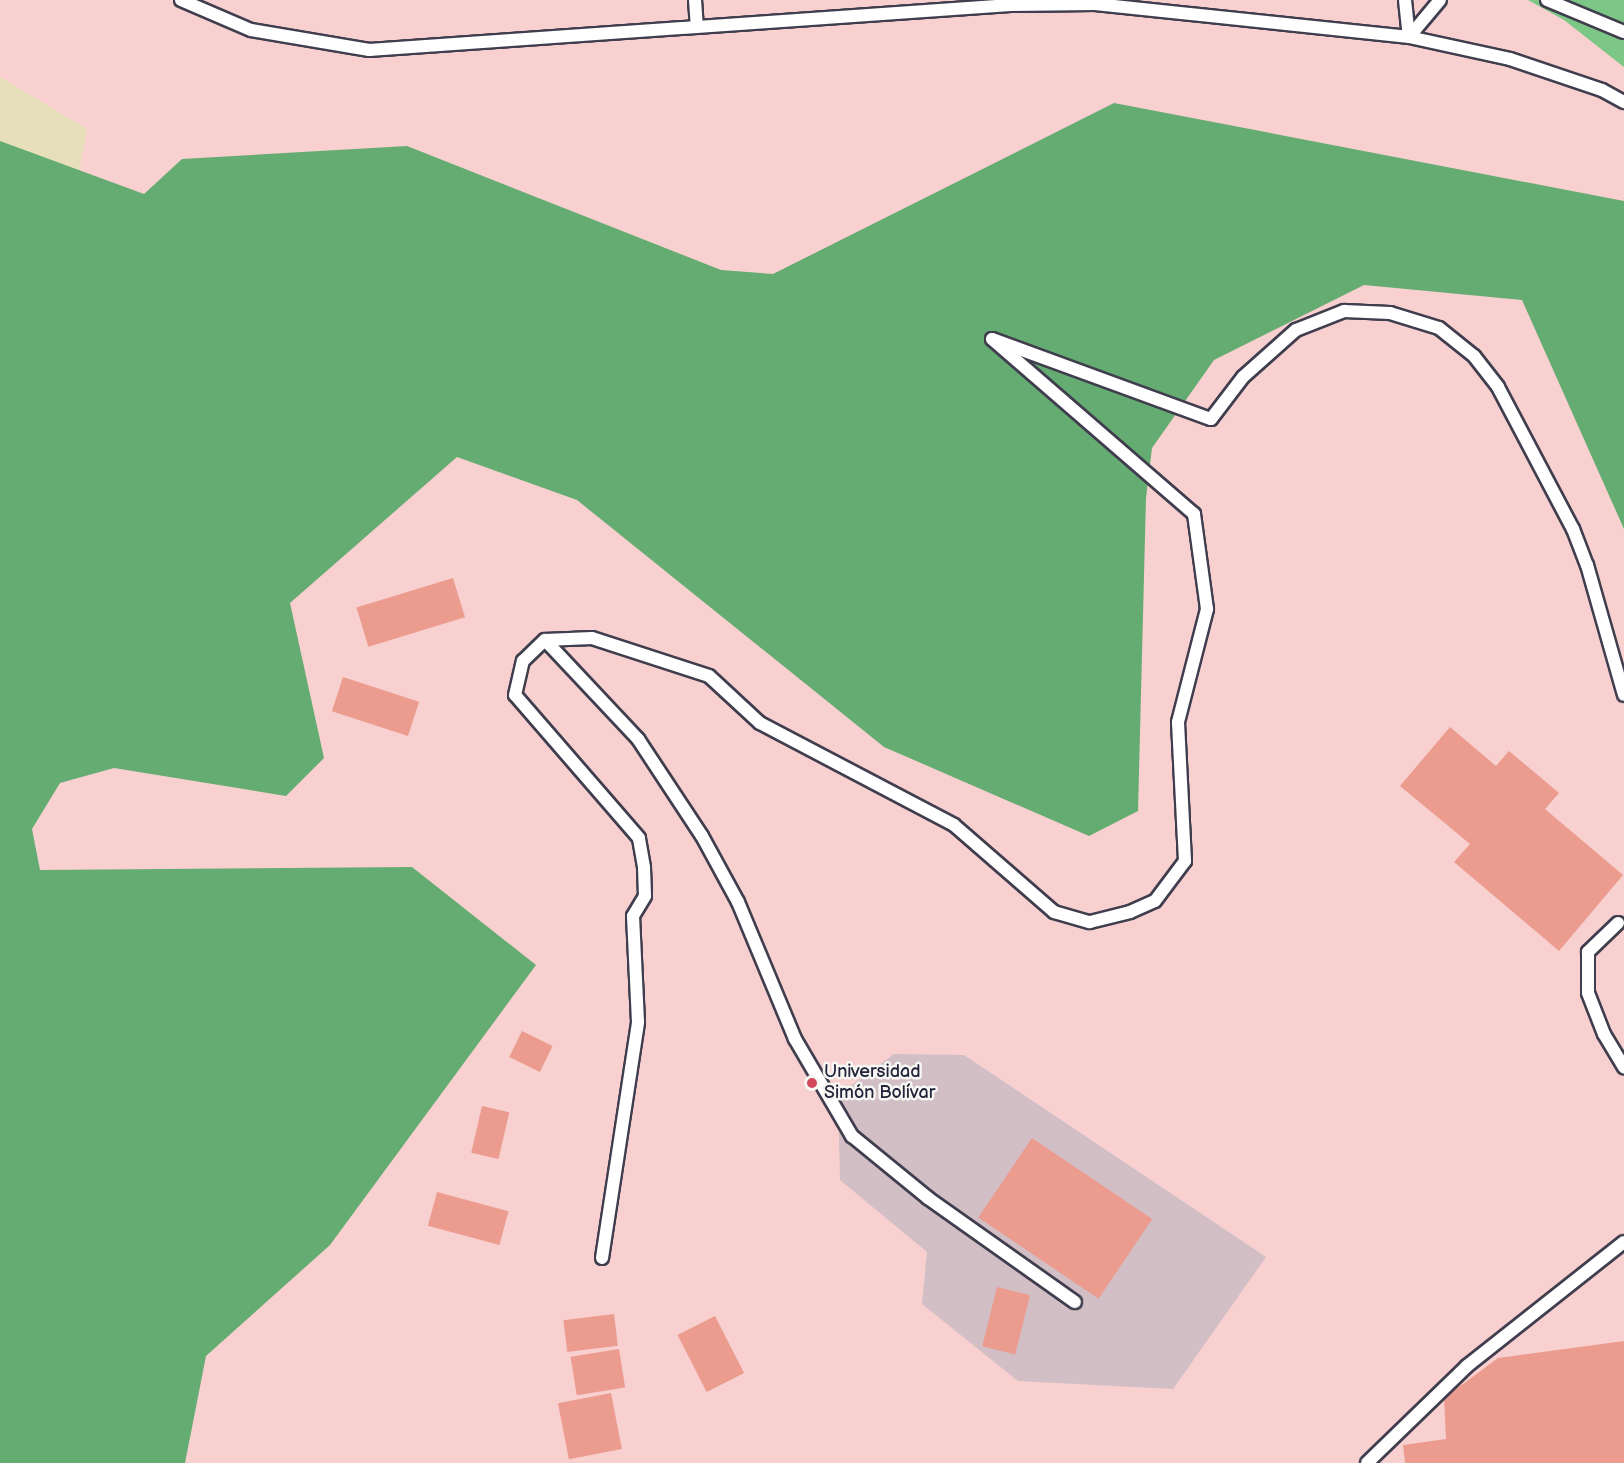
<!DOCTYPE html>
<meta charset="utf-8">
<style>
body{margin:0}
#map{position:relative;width:1624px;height:1463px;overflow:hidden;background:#e7dfb9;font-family:"Balsamiq Sans",sans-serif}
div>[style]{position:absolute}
.built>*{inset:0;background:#f7d0cf}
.industrial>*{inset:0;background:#d2bec5}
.green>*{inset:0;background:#7cc785}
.forest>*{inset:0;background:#65ac72}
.building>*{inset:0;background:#ec9c8f;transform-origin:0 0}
.roads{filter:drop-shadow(2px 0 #403e4e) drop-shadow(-2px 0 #403e4e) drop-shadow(0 2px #403e4e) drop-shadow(0 -2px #403e4e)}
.lane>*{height:12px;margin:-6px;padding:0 6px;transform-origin:6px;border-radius:6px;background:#fff}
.dots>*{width:16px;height:16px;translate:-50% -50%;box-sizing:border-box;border:3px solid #f6f6f2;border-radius:50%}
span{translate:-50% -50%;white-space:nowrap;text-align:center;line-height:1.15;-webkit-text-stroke:5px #f6f6f2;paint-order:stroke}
.poi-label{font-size:18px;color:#22223b}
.left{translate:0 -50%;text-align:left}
</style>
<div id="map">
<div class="built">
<i style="clip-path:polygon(0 0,1624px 0,1624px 1463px,0 1463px,54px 307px,87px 129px,0 77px)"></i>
</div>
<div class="industrial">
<i style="clip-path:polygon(894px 1054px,964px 1055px,1266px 1257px,1173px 1389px,1018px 1381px,922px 1304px,927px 1252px,840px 1180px,838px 1095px)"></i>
</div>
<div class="green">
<i style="clip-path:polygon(1528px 0,1624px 0,1624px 67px,1564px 20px)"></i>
</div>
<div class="forest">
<i style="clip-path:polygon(1114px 103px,1624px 201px,1624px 529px,1522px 300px,1364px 285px,1214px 360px,1152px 448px,1146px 498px,1138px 811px,1089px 836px,884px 747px,577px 500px,457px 457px,290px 603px,324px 758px,286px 796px,114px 768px,60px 783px,32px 829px,40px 870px,412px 867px,536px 965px,330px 1245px,206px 1356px,185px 1463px,0 1463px,0 141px,144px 194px,182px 159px,407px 146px,721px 270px,773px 274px)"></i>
</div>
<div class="building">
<i style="left:453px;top:578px;width:41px;height:101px;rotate:73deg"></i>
<i style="left:343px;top:677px;width:80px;height:36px;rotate:18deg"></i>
<i style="clip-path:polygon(1450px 727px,1496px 766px,1509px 751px,1559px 793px,1545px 809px,1623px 875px,1559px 951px,1454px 862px,1470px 844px,1400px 786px)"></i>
<i style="left:522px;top:1031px;width:34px;height:29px;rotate:26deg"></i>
<i style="left:482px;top:1106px;width:28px;height:48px;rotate:13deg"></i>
<i style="left:1032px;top:1138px;width:145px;height:96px;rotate:34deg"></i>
<i style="left:437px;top:1192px;width:74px;height:35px;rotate:15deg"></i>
<i style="left:997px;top:1287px;width:34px;height:61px;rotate:14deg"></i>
<i style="left:614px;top:1314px;width:32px;height:51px;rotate:83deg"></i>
<i style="left:715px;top:1316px;width:64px;height:42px;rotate:63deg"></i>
<i style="clip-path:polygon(1624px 1341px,1624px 1463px,1405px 1463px,1403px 1445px,1446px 1439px,1444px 1398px,1498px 1358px)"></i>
<i style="left:619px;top:1349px;width:39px;height:49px;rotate:81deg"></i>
<i style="left:611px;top:1393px;width:57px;height:54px;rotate:79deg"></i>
</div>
<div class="roads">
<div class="lane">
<i style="left:181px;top:0;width:76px;rotate:23.2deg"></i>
<i style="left:251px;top:30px;width:120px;rotate:9.6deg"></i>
<i style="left:369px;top:50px;width:643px;rotate:-4.02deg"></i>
<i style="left:1010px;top:5px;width:85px;rotate:-0.7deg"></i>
<i style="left:1095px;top:4px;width:316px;rotate:6deg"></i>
<i style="left:1409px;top:37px;width:103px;rotate:12.3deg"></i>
<i style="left:1510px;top:59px;width:97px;rotate:18.6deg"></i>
<i style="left:1602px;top:90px;width:25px;rotate:29deg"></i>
<i style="left:695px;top:0;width:26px;rotate:86deg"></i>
<i style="left:1405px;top:0;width:37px;rotate:84deg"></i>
<i style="left:1547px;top:0;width:83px;rotate:22.6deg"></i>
<i style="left:1409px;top:37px;width:48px;rotate:-50deg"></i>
<i style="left:545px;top:640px;width:136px;rotate:46.8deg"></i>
<i style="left:638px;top:739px;width:116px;rotate:56.6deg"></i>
<i style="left:702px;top:836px;width:75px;rotate:61.4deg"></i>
<i style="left:738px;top:902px;width:148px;rotate:67.4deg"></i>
<i style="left:795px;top:1039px;width:113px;rotate:59.6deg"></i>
<i style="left:852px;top:1136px;width:98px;rotate:39.2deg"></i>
<i style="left:928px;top:1198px;width:180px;rotate:35.3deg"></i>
<i style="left:1618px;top:923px;width:42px;rotate:136deg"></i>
<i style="left:1588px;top:952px;width:41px;rotate:90deg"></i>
<i style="left:1588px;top:993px;width:44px;rotate:68.7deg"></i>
<i style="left:1604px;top:1034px;width:39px;rotate:59deg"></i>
<i style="left:602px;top:1258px;width:239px;rotate:-81.3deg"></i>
<i style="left:638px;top:1022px;width:106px;rotate:-92.7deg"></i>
<i style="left:633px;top:916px;width:23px;rotate:-59deg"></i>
<i style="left:645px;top:896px;width:29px;rotate:-92deg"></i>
<i style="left:644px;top:867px;width:29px;rotate:-100deg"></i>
<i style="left:639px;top:838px;width:189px;rotate:-130.9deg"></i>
<i style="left:515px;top:695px;width:35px;rotate:-77deg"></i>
<i style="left:523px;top:661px;width:30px;rotate:-44deg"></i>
<i style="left:545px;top:640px;width:47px;rotate:-2.4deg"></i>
<i style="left:592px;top:638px;width:123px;rotate:18deg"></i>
<i style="left:709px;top:676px;width:69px;rotate:42.7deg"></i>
<i style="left:760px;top:723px;width:219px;rotate:27.7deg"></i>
<i style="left:954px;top:825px;width:133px;rotate:41deg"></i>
<i style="left:1054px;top:912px;width:37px;rotate:16deg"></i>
<i style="left:1090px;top:922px;width:41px;rotate:-14deg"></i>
<i style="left:1130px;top:912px;width:27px;rotate:-24deg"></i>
<i style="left:1155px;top:901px;width:50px;rotate:-53.1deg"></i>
<i style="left:1185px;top:861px;width:139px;rotate:-92.9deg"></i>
<i style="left:1178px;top:722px;width:117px;rotate:-75.6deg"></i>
<i style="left:1207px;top:609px;width:96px;rotate:-97.8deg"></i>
<i style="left:1194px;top:514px;width:267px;rotate:-139.1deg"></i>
<i style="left:992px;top:339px;width:233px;rotate:20.1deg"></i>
<i style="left:1211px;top:419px;width:53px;rotate:-52.7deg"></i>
<i style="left:1243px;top:377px;width:71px;rotate:-41.6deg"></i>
<i style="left:1296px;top:330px;width:52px;rotate:-21.6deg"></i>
<i style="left:1344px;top:311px;width:46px;rotate:2.5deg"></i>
<i style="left:1390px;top:313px;width:51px;rotate:17deg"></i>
<i style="left:1439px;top:328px;width:45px;rotate:38.7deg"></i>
<i style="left:1474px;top:356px;width:39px;rotate:52deg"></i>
<i style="left:1498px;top:387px;width:161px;rotate:62.2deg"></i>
<i style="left:1573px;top:529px;width:39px;rotate:69deg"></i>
<i style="left:1587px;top:565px;width:135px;rotate:74.1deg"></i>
<i style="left:1367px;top:1463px;width:139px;rotate:-44.1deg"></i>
<i style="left:1467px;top:1366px;width:200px;rotate:-38.3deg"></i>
</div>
</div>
<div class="dots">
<i style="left:812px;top:1083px;background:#d1495b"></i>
</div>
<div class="poi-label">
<span class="left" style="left:824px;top:1083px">Universidad<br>Simón Bolívar</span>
</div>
</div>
